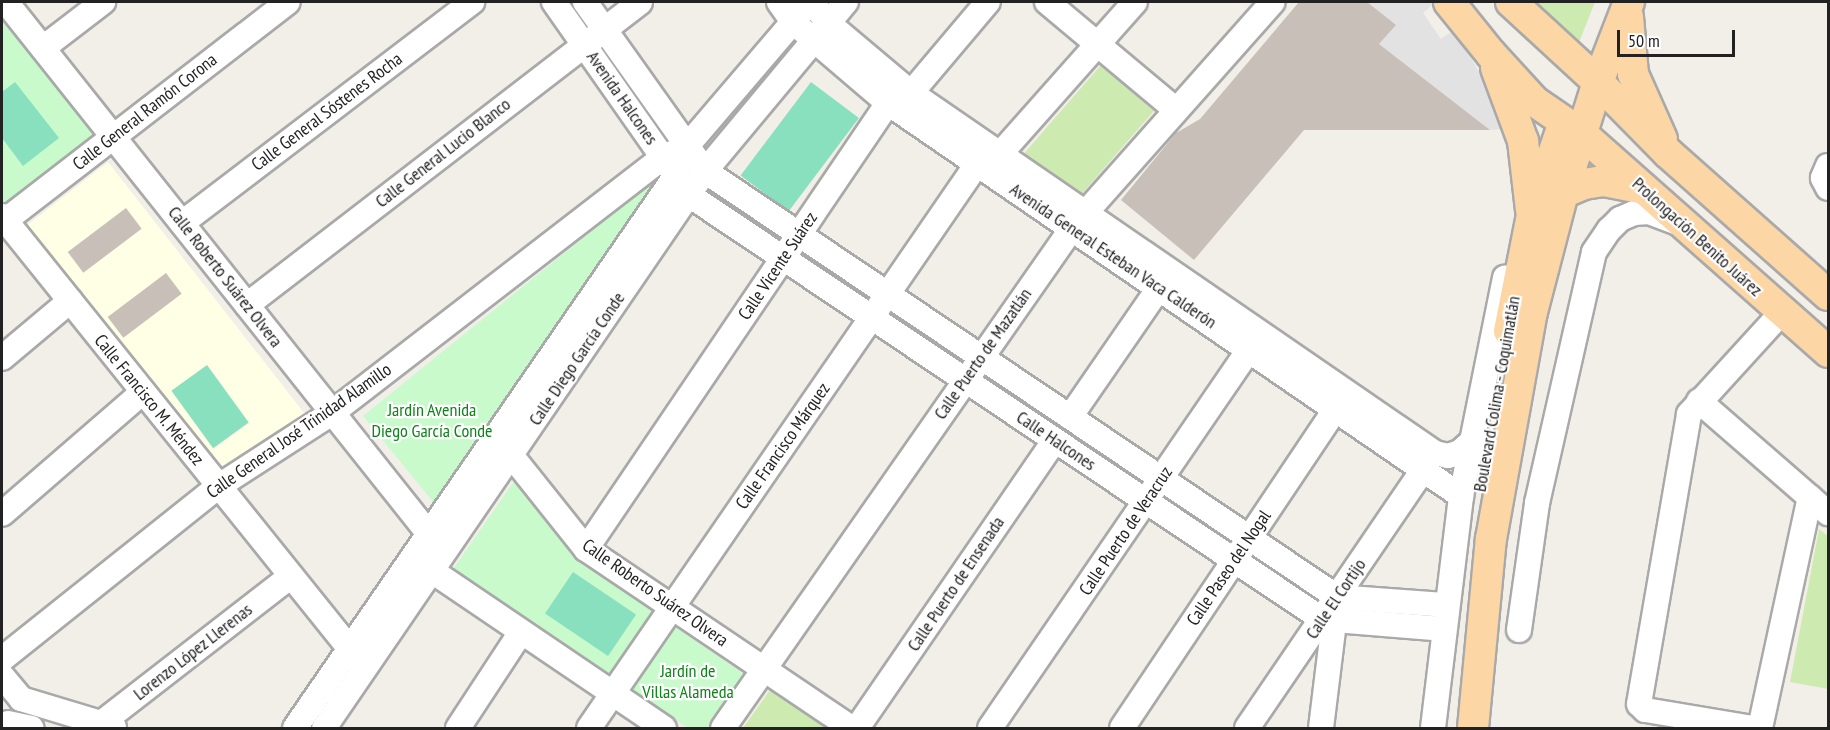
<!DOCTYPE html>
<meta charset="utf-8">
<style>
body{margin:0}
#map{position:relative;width:1830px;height:730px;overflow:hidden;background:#f2efe9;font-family:"PT Sans Narrow",sans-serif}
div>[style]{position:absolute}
.education>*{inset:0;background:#ffffe5;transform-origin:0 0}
.grass>*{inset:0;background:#cdebb0;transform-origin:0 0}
.park>*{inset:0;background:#c8facc}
.pitch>*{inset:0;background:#88e0be;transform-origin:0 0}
.parking>*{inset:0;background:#e2e2e2}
.building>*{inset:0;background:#c7bfb8;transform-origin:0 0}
.roads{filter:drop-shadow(2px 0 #a9a9a9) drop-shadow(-2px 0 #a9a9a9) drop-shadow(0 2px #a9a9a9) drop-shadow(0 -2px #a9a9a9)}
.minor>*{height:24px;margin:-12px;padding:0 12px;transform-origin:12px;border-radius:12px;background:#fff}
.major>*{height:30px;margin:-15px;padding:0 15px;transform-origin:15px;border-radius:15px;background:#fcd6a4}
span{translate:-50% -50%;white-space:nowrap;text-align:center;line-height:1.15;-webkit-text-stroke:4.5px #fff;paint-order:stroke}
.street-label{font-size:18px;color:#222}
.park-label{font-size:18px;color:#0c8416}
.frame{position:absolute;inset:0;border:3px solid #222;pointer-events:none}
.scale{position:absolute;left:1617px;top:30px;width:118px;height:27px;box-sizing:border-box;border:3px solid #222;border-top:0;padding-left:8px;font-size:18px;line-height:21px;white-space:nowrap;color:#222;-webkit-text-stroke:4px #fff;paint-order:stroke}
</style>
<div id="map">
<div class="education">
<i style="left:108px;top:162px;width:321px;height:102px;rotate:52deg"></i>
</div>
<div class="grass">
<i style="clip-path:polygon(1529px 2px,1595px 2px,1578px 45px)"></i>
<i style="left:1101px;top:65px;width:70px;height:120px;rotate:41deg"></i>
<i style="clip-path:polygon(1819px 529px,1828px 536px,1828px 689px,1790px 682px)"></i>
<i style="clip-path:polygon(770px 690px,827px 728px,743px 728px)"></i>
</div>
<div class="park">
<i style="clip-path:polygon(2px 13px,100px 133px,3px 210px,2px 208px)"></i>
<i style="clip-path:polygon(657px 178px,593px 272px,434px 503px,363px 416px)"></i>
<i style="clip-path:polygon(517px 477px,581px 561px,657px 612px,611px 679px,451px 572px)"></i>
<i style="clip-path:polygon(672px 625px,747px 676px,712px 728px,688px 728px,629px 689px)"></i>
</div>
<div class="pitch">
<i style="clip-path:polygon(15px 82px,59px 138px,23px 166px,2px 138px,2px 92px)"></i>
<i style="left:811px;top:82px;width:60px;height:117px;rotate:37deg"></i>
<i style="left:207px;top:365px;width:71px;height:44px;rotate:54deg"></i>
<i style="left:573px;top:572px;width:76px;height:50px;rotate:34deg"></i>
</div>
<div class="parking">
<i style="clip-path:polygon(1367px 2px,1431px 2px,1433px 4px,1423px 13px,1441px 39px,1454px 30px,1483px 78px,1501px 129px,1490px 130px,1379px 44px,1395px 25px)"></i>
</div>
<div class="building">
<i style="clip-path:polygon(1299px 2px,1367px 2px,1396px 25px,1379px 44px,1490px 130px,1304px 130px,1194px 260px,1121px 200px,1176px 133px,1200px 119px)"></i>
<i style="left:126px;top:208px;width:26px;height:73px;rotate:53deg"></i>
<i style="left:166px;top:273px;width:26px;height:73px;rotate:53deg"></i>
</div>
<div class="roads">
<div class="minor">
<i style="left:6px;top:2px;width:680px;rotate:51.51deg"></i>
<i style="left:429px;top:534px;width:13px;rotate:32deg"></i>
<i style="left:554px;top:2px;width:236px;rotate:55deg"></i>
<i style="left:689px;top:195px;width:762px;rotate:33.82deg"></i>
<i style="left:1322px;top:619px;width:121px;rotate:4.7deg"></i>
<i style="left:585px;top:2px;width:207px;rotate:54.6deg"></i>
<i style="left:705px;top:171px;width:762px;rotate:33.98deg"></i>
<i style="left:1337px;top:597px;width:109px;rotate:4.2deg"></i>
<i style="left:779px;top:2px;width:24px;rotate:55deg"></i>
<i style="left:793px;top:22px;width:125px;rotate:40.5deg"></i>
<i style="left:888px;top:103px;width:695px;rotate:34.44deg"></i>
<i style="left:1047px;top:2px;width:168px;rotate:39.9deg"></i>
<i style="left:818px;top:10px;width:16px;rotate:52deg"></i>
<i style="left:828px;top:23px;width:109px;rotate:40.1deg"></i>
<i style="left:911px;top:93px;width:636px;rotate:34.49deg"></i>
<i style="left:1435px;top:453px;width:13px;rotate:13deg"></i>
<i style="left:1448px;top:456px;width:13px;rotate:-18deg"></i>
<i style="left:1460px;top:452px;width:15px;rotate:-42deg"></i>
<i style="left:43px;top:48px;width:76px;rotate:-37.5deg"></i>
<i style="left:1000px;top:154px;width:203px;rotate:-48.4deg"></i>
<i style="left:1828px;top:166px;width:13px;rotate:113deg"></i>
<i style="left:1823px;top:178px;width:11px;rotate:63deg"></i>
<i style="left:2px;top:216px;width:556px;rotate:51.21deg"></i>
<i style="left:350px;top:649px;width:14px;rotate:39deg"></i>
<i style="left:2px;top:223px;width:361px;rotate:-37.7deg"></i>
<i style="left:182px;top:223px;width:365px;rotate:-37.3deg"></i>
<i style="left:247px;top:305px;width:496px;rotate:-37.6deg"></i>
<i style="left:2px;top:358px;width:89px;rotate:-40deg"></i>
<i style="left:1699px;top:401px;width:171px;rotate:41deg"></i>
<i style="left:1070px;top:417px;width:157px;rotate:-55.4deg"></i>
<i style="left:511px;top:455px;width:120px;rotate:51.4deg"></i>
<i style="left:586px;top:549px;width:320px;rotate:34deg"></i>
<i style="left:2px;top:514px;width:186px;rotate:-40.9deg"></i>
<i style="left:586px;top:549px;width:539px;rotate:-55.9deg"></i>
<i style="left:888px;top:103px;width:25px;rotate:-23deg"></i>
<i style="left:911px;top:93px;width:119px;rotate:-49.8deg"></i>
<i style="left:432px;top:571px;width:280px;rotate:34.1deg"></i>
<i style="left:1519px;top:630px;width:128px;rotate:-81.9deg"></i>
<i style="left:1537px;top:503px;width:257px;rotate:-77.2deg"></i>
<i style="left:1594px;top:252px;width:27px;rotate:-56deg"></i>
<i style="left:1609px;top:230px;width:16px;rotate:-45deg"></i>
<i style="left:1620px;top:219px;width:15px;rotate:-23deg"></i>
<i style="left:1634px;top:213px;width:15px;rotate:-4deg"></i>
<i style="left:1649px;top:212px;width:31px;rotate:21deg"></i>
<i style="left:2px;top:659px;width:278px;rotate:-38.6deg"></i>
<i style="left:219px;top:486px;width:135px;rotate:-32.9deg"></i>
<i style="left:332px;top:413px;width:418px;rotate:-37.7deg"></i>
<i style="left:663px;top:157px;width:15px;rotate:-23deg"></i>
<i style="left:2px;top:676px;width:30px;rotate:50deg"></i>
<i style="left:21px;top:699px;width:97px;rotate:16.8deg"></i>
<i style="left:8px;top:723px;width:24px;rotate:12deg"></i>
<i style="left:95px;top:728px;width:248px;rotate:-37.8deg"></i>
<i style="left:295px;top:728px;width:672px;rotate:-55.43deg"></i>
<i style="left:676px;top:175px;width:31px;rotate:-69deg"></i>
<i style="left:687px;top:146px;width:189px;rotate:-49.5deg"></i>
<i style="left:324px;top:728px;width:675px;rotate:-55.63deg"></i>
<i style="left:705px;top:171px;width:220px;rotate:-50.2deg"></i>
<i style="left:458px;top:728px;width:115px;rotate:-56.7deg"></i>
<i style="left:589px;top:728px;width:685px;rotate:-55.47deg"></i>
<i style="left:723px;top:728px;width:610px;rotate:-55.08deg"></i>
<i style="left:1072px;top:228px;width:302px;rotate:-48.4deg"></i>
<i style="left:857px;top:728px;width:349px;rotate:-55.5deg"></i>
<i style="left:990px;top:728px;width:474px;rotate:-55.6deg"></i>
<i style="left:1122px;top:728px;width:385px;rotate:-56.2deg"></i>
<i style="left:1247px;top:728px;width:314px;rotate:-55.7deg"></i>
<i style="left:1321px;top:728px;width:124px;rotate:-83deg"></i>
<i style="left:1433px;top:728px;width:234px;rotate:-83.1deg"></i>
<i style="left:1461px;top:496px;width:223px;rotate:-78.6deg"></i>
<i style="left:1753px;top:728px;width:109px;rotate:-170.5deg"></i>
<i style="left:1645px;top:710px;width:8px;rotate:-135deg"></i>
<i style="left:1639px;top:704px;width:294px;rotate:-80.2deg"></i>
<i style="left:1689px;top:414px;width:138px;rotate:-47.6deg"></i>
<i style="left:1760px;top:728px;width:236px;rotate:-77.8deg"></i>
</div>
<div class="major">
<i style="left:1449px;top:2px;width:67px;rotate:51.1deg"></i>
<i style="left:1491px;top:54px;width:64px;rotate:47.5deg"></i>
<i style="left:1534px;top:101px;width:58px;rotate:34.5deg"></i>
<i style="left:1582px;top:134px;width:329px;rotate:41.5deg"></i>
<i style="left:1511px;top:2px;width:118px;rotate:42.6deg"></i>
<i style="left:1598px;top:82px;width:100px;rotate:45.4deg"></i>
<i style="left:1668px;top:153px;width:214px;rotate:41.6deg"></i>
<i style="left:1628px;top:17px;width:57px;rotate:85deg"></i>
<i style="left:1633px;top:74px;width:71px;rotate:66deg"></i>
<i style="left:1496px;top:68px;width:78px;rotate:69.7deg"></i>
<i style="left:1523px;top:141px;width:69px;rotate:83.4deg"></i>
<i style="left:1563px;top:193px;width:23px;rotate:-23deg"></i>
<i style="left:1584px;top:184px;width:20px;rotate:-9deg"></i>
<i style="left:1604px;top:181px;width:38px;rotate:11deg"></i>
<i style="left:1509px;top:331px;width:118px;rotate:-78.8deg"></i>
<i style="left:1532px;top:215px;width:98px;rotate:-71deg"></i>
<i style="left:1473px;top:728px;width:190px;rotate:-84.6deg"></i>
<i style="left:1491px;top:539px;width:231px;rotate:-79.8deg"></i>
<i style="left:1532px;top:312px;width:123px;rotate:-75.4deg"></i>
<i style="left:1563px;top:193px;width:116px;rotate:-72.5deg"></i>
<i style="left:1598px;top:82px;width:86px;rotate:-68.8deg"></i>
</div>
</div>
<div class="street-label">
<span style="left:622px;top:98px;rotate:55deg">Avenida Halcones</span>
<span style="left:145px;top:112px;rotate:-38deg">Calle General Ramón Corona</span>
<span style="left:327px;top:112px;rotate:-37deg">Calle General Sóstenes Rocha</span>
<span style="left:443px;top:153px;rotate:-38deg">Calle General Lucio Blanco</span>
<span style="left:1697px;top:237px;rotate:42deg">Prolongación Benito Juárez</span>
<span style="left:1113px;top:256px;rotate:34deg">Avenida General Esteban Vaca Calderón</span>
<span style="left:778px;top:266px;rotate:-56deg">Calle Vicente Suárez</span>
<span style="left:225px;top:277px;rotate:52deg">Calle Roberto Suárez Olvera</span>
<span style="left:983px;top:354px;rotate:-55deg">Calle Puerto de Mazatlán</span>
<span style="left:577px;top:359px;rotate:-56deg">Calle Diego García Conde</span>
<span style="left:1497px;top:394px;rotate:-80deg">Boulevard Colima - Coquimatlán</span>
<span style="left:149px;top:400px;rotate:51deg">Calle Francisco M. Méndez</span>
<span style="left:299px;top:431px;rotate:-35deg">Calle General José Trinidad Alamillo</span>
<span style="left:1056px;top:441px;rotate:34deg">Calle Halcones</span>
<span style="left:783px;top:446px;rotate:-55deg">Calle Francisco Márquez</span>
<span style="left:1126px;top:531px;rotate:-56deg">Calle Puerto de Veracruz</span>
<span style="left:1229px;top:568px;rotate:-56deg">Calle Paseo del Nogal</span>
<span style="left:956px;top:584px;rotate:-56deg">Calle Puerto de Ensenada</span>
<span style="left:655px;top:593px;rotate:35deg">Calle Roberto Suárez Olvera</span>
<span style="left:1336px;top:599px;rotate:-56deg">Calle El Cortijo</span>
<span style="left:193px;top:652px;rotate:-38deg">Lorenzo López Llerenas</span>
</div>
<div class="park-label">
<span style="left:432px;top:421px">Jardín Avenida<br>Diego García Conde</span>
<span style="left:688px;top:682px">Jardín de<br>Villas Alameda</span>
</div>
<div class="frame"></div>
<div class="scale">50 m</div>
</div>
